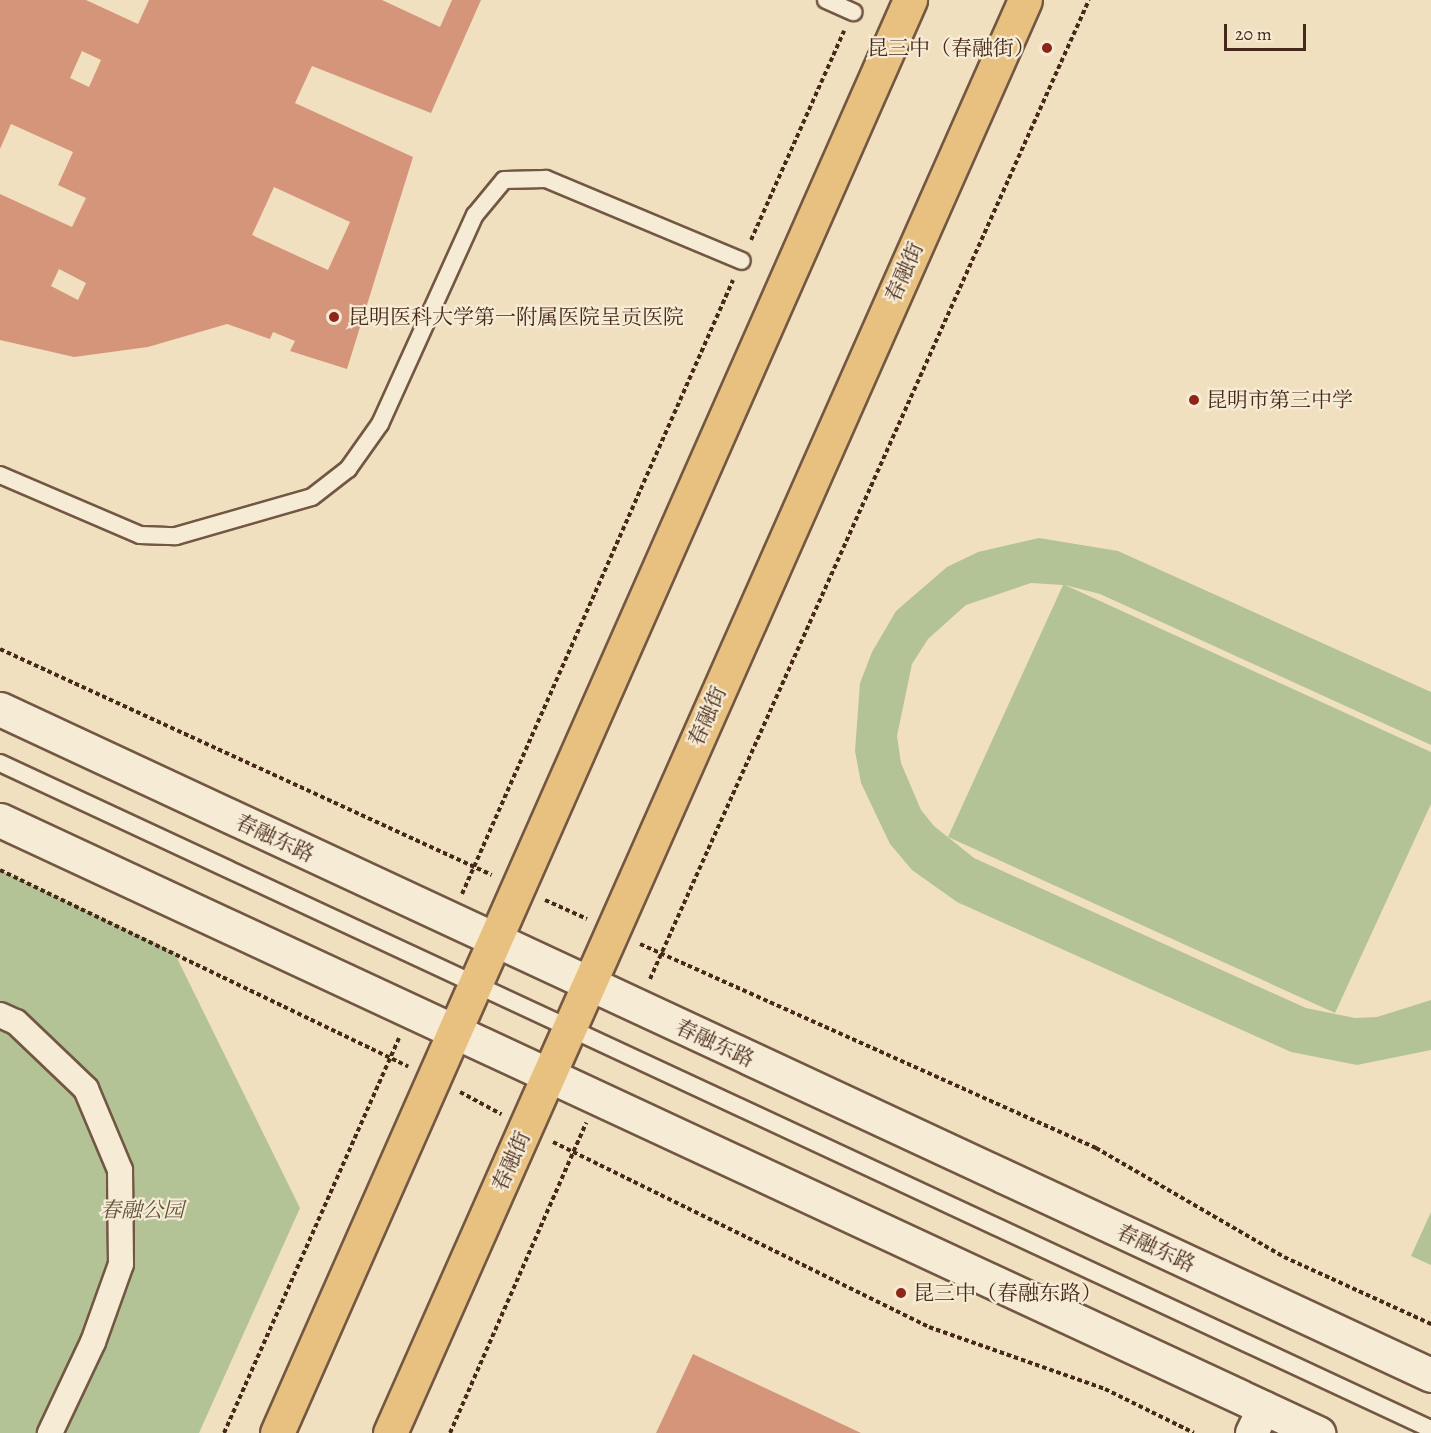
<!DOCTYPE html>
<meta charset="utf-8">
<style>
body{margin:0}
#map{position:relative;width:1431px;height:1433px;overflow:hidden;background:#f1e0bf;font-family:Alegreya,"Noto Serif SC",serif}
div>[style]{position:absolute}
.green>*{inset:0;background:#b4c396}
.building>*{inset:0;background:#d5957b}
.path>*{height:4px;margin-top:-2px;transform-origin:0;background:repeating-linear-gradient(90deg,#47291a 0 4.5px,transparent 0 7.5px)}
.roads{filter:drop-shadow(2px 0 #725743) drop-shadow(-2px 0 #725743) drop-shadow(0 2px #725743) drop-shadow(0 -2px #725743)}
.service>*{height:16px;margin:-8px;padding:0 8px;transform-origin:8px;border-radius:8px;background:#f6ebd5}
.pedestrian>*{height:24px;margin:-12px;padding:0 12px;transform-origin:12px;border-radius:12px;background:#f6ebd5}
.minor>*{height:32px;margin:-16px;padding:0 16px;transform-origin:16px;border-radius:16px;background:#f6ebd5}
.secondary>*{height:33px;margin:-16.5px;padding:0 16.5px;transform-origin:16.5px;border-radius:16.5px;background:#f6ebd5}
.primary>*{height:33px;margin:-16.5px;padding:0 16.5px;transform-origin:16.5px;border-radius:16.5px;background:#e8c080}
.dots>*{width:16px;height:16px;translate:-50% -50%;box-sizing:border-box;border:3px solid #f6ebd5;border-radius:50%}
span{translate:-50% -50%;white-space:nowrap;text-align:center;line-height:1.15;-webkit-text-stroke:4.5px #f6ebd5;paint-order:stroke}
.poi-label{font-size:21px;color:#47291a}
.right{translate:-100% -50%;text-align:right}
.left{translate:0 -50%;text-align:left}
.street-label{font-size:21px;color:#47291a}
.park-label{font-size:21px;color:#625039;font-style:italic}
.scale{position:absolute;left:1224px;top:24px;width:82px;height:27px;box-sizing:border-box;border:3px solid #47291a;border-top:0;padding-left:8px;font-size:18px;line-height:21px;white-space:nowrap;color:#47291a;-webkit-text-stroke:4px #f6ebd5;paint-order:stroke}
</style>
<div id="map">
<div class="green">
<i style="clip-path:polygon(1039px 538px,1118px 551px,1431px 692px,1431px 745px,1100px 594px,1065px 585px,1431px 752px,1431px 804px,1335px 1013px,948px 837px,1063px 585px,1031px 583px,966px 605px,928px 639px,912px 664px,897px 736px,901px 763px,921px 810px,934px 826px,974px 858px,1306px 1008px,1355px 1018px,1377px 1017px,1431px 1000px,1431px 1050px,1357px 1065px,1291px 1052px,957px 902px,912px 870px,890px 844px,861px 783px,855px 751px,860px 683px,872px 652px,896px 611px,947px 567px,978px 552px)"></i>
<i style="clip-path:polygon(0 870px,174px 952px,300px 1208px,199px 1433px,0 1433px)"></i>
<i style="clip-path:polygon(1431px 1212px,1431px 1265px,1411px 1256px)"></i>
</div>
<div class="building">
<i style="clip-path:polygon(evenodd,0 0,86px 0,138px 24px,149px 0,382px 0,440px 27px,452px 0,481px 0,431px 113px,312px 66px,295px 103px,413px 157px,347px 369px,290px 351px,295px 341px,273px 332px,270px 339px,227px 324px,148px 347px,74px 357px,0 340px,0 194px,72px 227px,86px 198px,58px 185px,73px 152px,11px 124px,0 149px,0 0,82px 51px,101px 60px,89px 87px,70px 78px,82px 51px,0 0,274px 187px,350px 222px,328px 270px,252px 235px,274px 187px,0 0,59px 269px,86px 283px,78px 300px,51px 286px,59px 269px)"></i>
<i style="clip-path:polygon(693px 1354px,861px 1433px,656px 1433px)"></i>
</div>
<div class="path">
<i style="left:751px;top:240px;width:229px;rotate:-66deg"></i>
<i style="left:0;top:649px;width:541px;rotate:24.67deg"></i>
<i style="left:0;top:870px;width:453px;rotate:25.7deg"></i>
<i style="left:462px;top:894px;width:671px;rotate:-66.18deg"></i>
<i style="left:545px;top:900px;width:46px;rotate:24.3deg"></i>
<i style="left:640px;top:944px;width:500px;rotate:24.1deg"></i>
<i style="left:1096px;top:1148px;width:217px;rotate:30.1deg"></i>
<i style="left:1284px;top:1257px;width:162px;rotate:24.5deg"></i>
<i style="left:650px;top:979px;width:1073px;rotate:-65.85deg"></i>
<i style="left:460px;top:1092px;width:47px;rotate:28.2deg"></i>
<i style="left:553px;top:1142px;width:419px;rotate:26.2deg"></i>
<i style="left:929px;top:1327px;width:187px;rotate:19.4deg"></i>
<i style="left:1105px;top:1389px;width:99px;rotate:26.3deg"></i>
<i style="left:224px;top:1433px;width:432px;rotate:-66.1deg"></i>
<i style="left:450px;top:1433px;width:339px;rotate:-66.3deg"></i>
</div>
<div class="roads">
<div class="service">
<i style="left:826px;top:0;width:30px;rotate:24deg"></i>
<i style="left:0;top:475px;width:152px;rotate:23.2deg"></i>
<i style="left:140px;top:535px;width:36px;rotate:2deg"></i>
<i style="left:176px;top:536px;width:141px;rotate:-16deg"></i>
<i style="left:312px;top:497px;width:46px;rotate:-37.9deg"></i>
<i style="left:348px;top:469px;width:55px;rotate:-54.6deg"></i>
<i style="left:380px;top:424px;width:230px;rotate:-65.6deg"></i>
<i style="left:475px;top:215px;width:45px;rotate:-50.4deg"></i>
<i style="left:504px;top:180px;width:42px;rotate:-1.4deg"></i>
<i style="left:546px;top:179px;width:212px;rotate:22.7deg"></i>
<i style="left:0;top:763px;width:1578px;rotate:24.96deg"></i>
</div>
<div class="pedestrian">
<i style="left:0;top:1015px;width:17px;rotate:24deg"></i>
<i style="left:16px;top:1022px;width:97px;rotate:43.7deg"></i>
<i style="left:86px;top:1089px;width:88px;rotate:67.2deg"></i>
<i style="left:120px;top:1170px;width:94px;rotate:89.4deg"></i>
<i style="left:121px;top:1264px;width:83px;rotate:109.7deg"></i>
<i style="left:93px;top:1342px;width:101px;rotate:115.3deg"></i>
</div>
<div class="minor">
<i style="left:1252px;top:1433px;width:28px;rotate:-64deg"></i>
</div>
<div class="secondary">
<i style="left:0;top:709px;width:1578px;rotate:24.96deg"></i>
<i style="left:0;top:820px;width:1454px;rotate:24.94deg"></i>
</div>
<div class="primary">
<i style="left:277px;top:1433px;width:1567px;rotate:-66.17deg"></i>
<i style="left:390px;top:1433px;width:1567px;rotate:-66.1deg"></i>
</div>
</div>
<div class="dots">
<i style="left:1047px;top:48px;background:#8f2418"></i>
<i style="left:334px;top:317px;background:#8f2418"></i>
<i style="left:1194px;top:400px;background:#8f2418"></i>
<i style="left:901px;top:1293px;background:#8f2418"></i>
</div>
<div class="poi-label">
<span class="right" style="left:1035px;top:48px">昆三中（春融街）</span>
<span class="left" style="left:348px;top:317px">昆明医科大学第一附属医院呈贡医院</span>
<span class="left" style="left:1206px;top:400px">昆明市第三中学</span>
<span class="left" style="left:913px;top:1293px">昆三中（春融东路）</span>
</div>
<div class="street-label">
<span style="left:904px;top:272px;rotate:-66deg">春融街</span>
<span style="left:707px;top:716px;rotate:-66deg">春融街</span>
<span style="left:275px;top:838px;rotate:25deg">春融东路</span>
<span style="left:715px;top:1043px;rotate:25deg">春融东路</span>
<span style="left:511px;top:1161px;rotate:-66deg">春融街</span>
<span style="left:1156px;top:1248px;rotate:25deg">春融东路</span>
</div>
<div class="park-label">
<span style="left:142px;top:1210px">春融公园</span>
</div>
<div class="scale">20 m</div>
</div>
